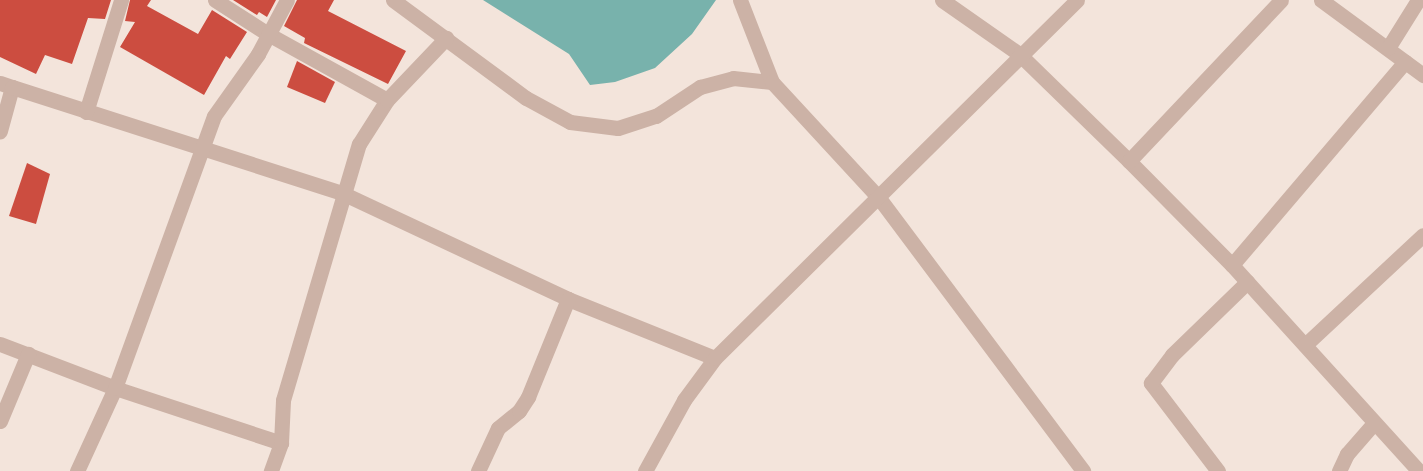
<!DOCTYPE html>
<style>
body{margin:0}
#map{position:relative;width:1423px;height:471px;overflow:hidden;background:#f3e4db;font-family:"Varela Round",sans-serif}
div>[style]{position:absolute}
.water>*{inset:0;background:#78b2ac}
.building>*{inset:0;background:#cc4d40}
.street>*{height:15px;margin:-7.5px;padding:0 7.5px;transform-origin:7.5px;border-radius:7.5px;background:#ccb2a6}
span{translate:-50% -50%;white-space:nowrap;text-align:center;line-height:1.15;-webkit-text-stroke:6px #faefe7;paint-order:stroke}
</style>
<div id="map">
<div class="water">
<i style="clip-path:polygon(483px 0,716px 0,692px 34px,655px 68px,615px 82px,590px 85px,569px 54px)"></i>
</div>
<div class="building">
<i style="clip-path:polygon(0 0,111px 0,105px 19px,88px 18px,72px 64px,45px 55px,36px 74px,0 57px)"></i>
<i style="clip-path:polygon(130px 0,151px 0,147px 6px,198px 34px,212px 10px,247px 32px,230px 59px,226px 56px,204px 95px,120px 47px,135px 22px,125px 21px)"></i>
<i style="clip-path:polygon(233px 0,276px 0,267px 17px,259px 12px,257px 15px)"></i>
<i style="clip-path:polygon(297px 0,334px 0,328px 11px,406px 51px,388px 84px,304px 43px,305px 38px,284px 26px)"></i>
<i style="clip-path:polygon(297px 61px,335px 82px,325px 103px,287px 87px)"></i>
<i style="clip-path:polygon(27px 163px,50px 174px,36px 224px,9px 216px)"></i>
</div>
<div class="street">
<i style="left:215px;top:0;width:63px;rotate:32.7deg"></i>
<i style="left:268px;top:34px;width:136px;rotate:29deg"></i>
<i style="left:393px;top:0;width:165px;rotate:36.4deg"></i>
<i style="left:526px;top:98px;width:50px;rotate:28.6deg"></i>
<i style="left:570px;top:122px;width:48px;rotate:7.1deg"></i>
<i style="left:618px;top:128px;width:40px;rotate:-18deg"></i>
<i style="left:656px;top:116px;width:53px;rotate:-33.4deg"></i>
<i style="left:700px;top:87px;width:34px;rotate:-15deg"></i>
<i style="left:733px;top:78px;width:39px;rotate:6deg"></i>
<i style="left:740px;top:0;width:88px;rotate:68.7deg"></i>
<i style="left:772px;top:82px;width:158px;rotate:47.3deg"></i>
<i style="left:879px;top:198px;width:341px;rotate:53.2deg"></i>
<i style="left:942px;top:0;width:94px;rotate:35deg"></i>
<i style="left:1019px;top:54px;width:153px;rotate:44.2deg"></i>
<i style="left:1129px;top:161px;width:146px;rotate:45.3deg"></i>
<i style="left:1232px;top:265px;width:278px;rotate:47.8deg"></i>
<i style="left:1321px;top:0;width:127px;rotate:36.3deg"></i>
<i style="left:1388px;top:48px;width:57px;rotate:-58deg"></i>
<i style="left:0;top:83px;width:13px;rotate:18deg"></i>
<i style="left:12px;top:87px;width:46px;rotate:105.3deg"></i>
<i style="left:12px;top:87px;width:347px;rotate:17.8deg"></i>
<i style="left:342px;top:193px;width:250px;rotate:25.1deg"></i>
<i style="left:568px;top:299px;width:158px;rotate:21.9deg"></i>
<i style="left:86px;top:112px;width:117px;rotate:-72.6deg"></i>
<i style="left:1129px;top:161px;width:221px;rotate:-46.6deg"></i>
<i style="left:1232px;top:265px;width:267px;rotate:-49.6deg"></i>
<i style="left:0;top:344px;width:123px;rotate:20.9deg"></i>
<i style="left:115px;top:388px;width:175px;rotate:18.3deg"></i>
<i style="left:281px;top:443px;width:30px;rotate:110deg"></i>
<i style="left:1305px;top:345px;width:161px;rotate:-43deg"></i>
<i style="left:0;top:421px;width:73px;rotate:-67.3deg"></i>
<i style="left:281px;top:443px;width:43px;rotate:-87.3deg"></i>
<i style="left:283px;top:400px;width:267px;rotate:-73.5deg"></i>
<i style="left:359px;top:144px;width:52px;rotate:-57.5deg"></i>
<i style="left:387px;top:100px;width:86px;rotate:-46.4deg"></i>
<i style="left:77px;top:471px;width:91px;rotate:-65.4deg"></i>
<i style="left:115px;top:388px;width:289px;rotate:-70deg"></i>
<i style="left:214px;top:116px;width:76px;rotate:-54.6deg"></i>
<i style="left:258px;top:54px;width:61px;rotate:-61.8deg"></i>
<i style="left:478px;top:471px;width:47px;rotate:-65.1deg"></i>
<i style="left:498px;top:428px;width:27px;rotate:-39deg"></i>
<i style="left:519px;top:411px;width:17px;rotate:-57deg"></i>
<i style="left:528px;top:397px;width:106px;rotate:-67.8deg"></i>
<i style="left:645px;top:471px;width:81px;rotate:-61.2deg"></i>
<i style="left:684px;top:400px;width:52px;rotate:-53.6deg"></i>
<i style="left:715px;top:358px;width:509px;rotate:-44.68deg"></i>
<i style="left:1218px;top:471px;width:111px;rotate:-127.3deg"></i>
<i style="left:1151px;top:383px;width:35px;rotate:-53deg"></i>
<i style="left:1172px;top:355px;width:105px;rotate:-44.2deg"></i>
<i style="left:1339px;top:471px;width:19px;rotate:-65deg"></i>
<i style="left:1347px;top:454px;width:40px;rotate:-49deg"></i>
</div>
</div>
